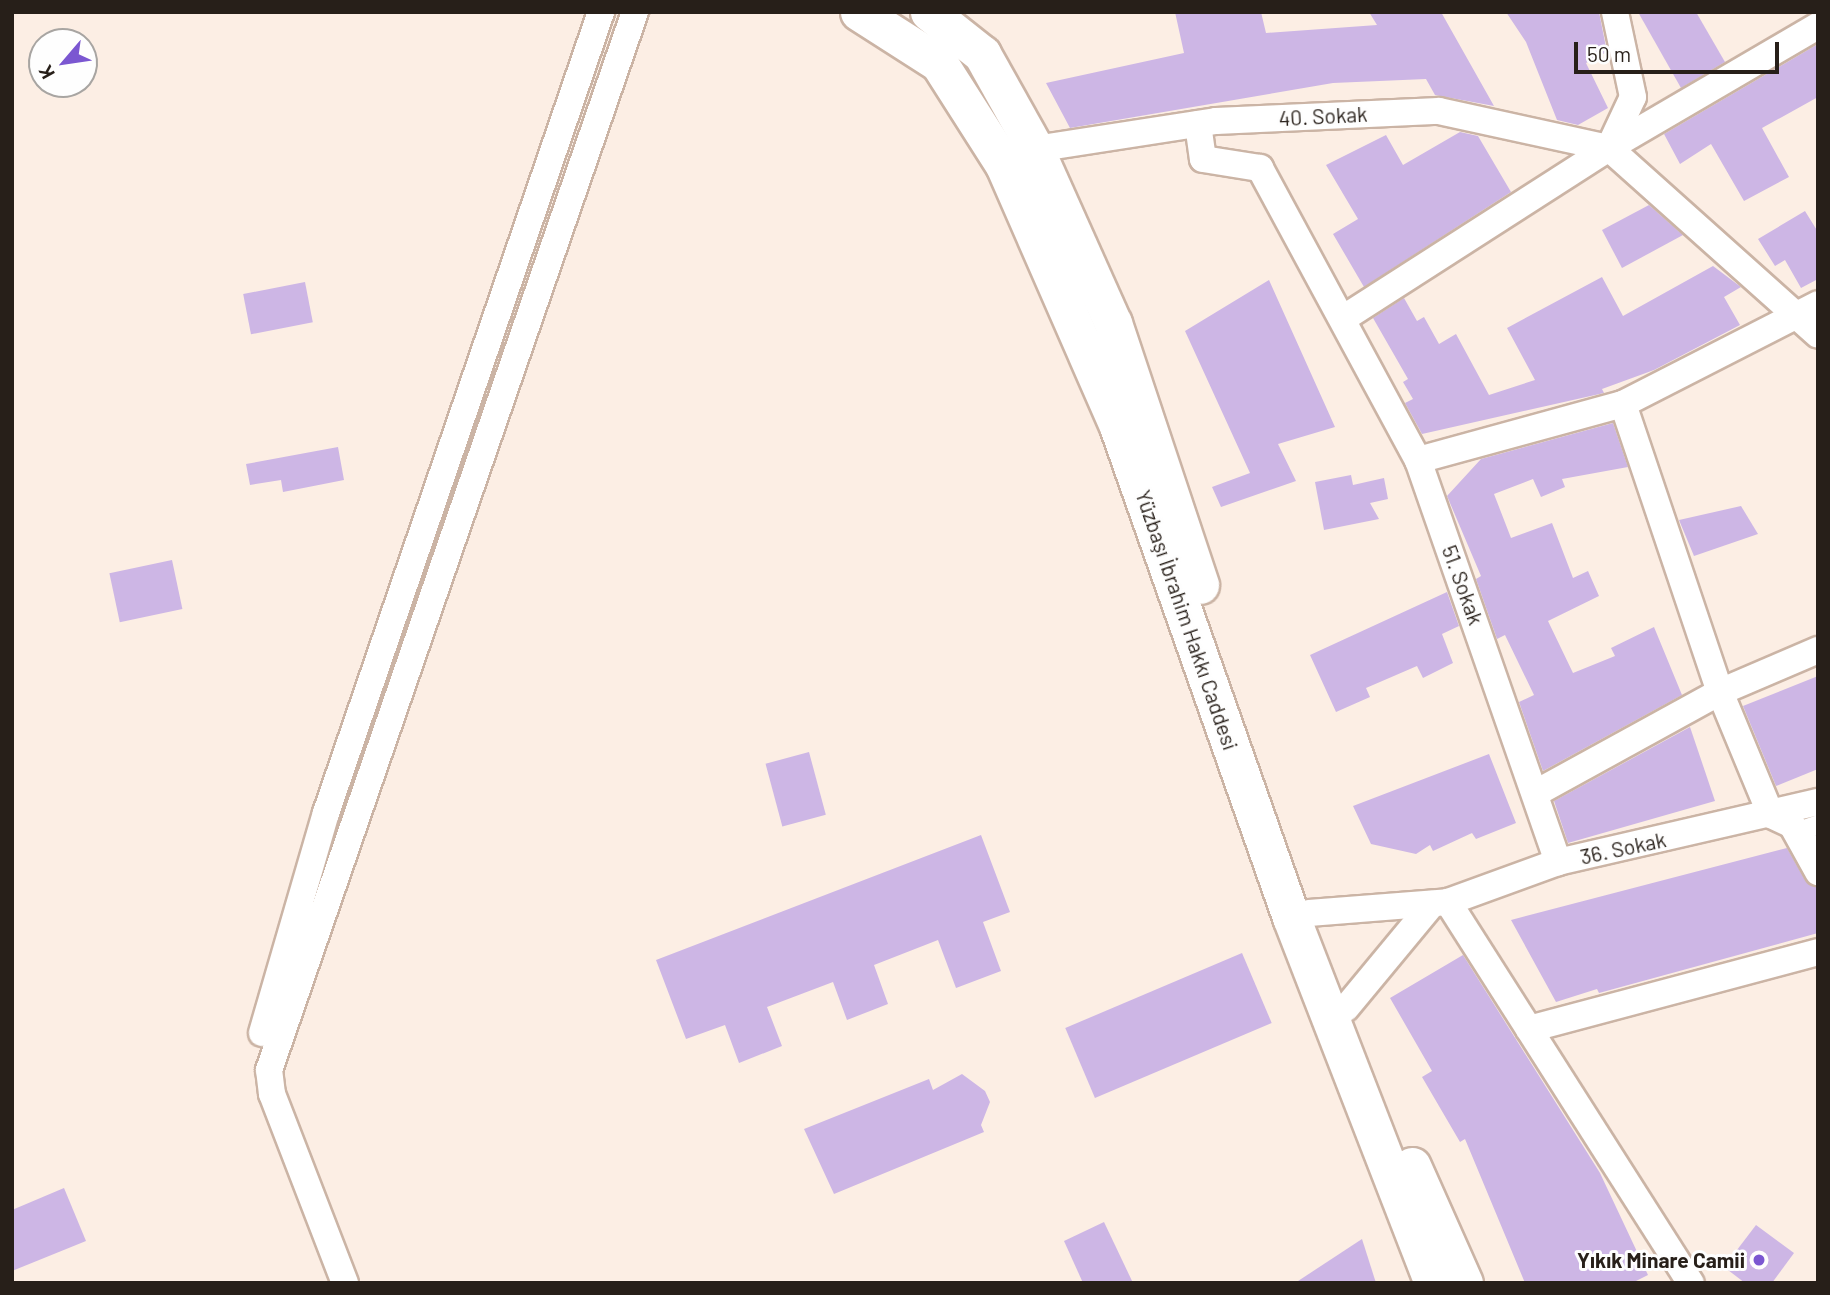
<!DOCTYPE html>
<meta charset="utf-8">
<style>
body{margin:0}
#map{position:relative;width:1830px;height:1295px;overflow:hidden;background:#fceee4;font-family:Barlow,sans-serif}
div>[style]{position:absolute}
.building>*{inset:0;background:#cdb6e5;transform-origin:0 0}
.roads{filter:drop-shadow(2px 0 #cbb4a5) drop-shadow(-2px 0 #cbb4a5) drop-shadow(0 2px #cbb4a5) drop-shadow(0 -2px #cbb4a5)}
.pedestrian>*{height:19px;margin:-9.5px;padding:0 9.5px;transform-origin:9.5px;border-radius:9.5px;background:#fff}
.minor>*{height:26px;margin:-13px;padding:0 13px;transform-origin:13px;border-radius:13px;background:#fff}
.secondary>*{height:37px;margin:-18.5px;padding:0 18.5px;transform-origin:18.5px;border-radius:18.5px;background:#fff}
.dots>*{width:19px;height:19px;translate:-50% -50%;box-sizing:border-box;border:4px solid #fefefe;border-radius:50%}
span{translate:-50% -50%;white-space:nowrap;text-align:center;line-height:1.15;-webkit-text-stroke:6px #fefefe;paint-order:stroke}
.street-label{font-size:21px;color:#271f19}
.poi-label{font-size:21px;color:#271f19;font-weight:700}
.right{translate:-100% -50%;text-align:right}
.frame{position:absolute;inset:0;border:14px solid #271f19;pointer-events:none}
.north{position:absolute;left:28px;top:28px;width:70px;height:70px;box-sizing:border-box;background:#fefefe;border:2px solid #a8a5a2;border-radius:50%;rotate:241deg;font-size:19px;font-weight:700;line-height:28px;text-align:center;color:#271f19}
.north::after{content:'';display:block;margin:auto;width:24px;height:32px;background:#7b57d1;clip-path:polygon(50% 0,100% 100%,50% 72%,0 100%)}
.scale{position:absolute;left:1574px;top:42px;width:205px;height:32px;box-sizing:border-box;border:4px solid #271f19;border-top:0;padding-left:9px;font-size:21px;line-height:24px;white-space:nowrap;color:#271f19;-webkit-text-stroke:5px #fefefe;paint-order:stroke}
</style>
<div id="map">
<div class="building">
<i style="clip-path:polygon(1175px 12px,1261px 12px,1266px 33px,1377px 25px,1369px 12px,1441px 12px,1494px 106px,1435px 95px,1426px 79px,1333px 83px,1070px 128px,1046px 83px,1184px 53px)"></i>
<i style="clip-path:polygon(1506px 12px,1599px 12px,1607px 52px,1586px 63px,1608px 108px,1578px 125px,1557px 120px,1526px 42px)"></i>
<i style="clip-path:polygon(1638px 12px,1696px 12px,1725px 62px,1681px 88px)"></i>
<i style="clip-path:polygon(1818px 44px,1818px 97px,1762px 128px,1789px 177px,1744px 201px,1711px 144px,1680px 164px,1664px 134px)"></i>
<i style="clip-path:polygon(1460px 132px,1478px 136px,1511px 192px,1364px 287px,1333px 234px,1358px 219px,1326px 165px,1386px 135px,1403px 165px)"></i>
<i style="clip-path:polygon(1649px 205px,1683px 235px,1622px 268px,1602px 230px)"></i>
<i style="clip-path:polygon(1805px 211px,1818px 232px,1818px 279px,1801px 288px,1785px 260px,1775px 266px,1758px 239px)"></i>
<i style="clip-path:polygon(1713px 266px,1741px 287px,1724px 297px,1740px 325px,1654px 370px,1602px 389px,1604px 393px,1422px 434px,1405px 403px,1413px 399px,1403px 382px,1408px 379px,1373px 318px,1404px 298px,1417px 321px,1424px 317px,1439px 344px,1456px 334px,1489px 395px,1535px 380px,1507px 328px,1602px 277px,1623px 316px)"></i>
<i style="clip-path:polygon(1269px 280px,1335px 427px,1278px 444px,1296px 481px,1221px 507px,1212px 487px,1250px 473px,1185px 331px)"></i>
<i style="left:305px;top:282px;width:41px;height:63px;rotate:79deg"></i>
<i style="clip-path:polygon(1613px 423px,1628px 467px,1562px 479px,1565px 487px,1541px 497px,1533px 479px,1494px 494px,1511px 538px,1552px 523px,1573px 578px,1588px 571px,1599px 596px,1548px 621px,1573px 673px,1615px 656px,1611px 648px,1654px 627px,1682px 695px,1543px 771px,1519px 702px,1534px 695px,1505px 635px,1497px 639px,1476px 579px,1481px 576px,1447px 496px,1481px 459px)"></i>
<i style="clip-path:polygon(338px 447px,344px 480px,283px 492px,281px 480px,250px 485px,246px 464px)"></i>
<i style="clip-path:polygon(1351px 475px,1353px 485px,1384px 478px,1388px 499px,1370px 503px,1379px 519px,1324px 530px,1315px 482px)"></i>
<i style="clip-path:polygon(1741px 506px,1758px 534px,1694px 556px,1679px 520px)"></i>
<i style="left:172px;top:560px;width:50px;height:64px;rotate:78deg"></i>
<i style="clip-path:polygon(1447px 592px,1459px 626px,1442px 634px,1453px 663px,1423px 678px,1417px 666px,1366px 688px,1370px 697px,1336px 712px,1310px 655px)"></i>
<i style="clip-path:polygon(1818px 676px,1818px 769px,1776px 786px,1743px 706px)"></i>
<i style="clip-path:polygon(1690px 727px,1715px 801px,1568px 843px,1554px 801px)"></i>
<i style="left:809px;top:752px;width:65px;height:45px;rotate:75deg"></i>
<i style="clip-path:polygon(1489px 754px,1516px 823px,1476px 839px,1472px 833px,1433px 851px,1430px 845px,1416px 854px,1371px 844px,1353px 806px)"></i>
<i style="clip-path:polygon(981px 835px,1010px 912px,983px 922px,1001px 971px,956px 988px,938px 940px,874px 965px,888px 1004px,847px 1020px,833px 982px,767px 1007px,782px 1046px,739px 1063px,725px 1025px,686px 1039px,656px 960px)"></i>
<i style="clip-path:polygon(1787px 848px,1805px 880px,1818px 888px,1818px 933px,1599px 993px,1597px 989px,1556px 1002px,1511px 920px)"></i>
<i style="left:1242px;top:953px;width:76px;height:192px;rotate:67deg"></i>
<i style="clip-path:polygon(1463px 955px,1600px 1173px,1648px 1275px,1632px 1283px,1525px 1283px,1465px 1139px,1460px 1142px,1422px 1077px,1432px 1071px,1390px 998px)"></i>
<i style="clip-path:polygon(962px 1074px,985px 1091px,990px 1102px,981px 1125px,984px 1132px,834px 1194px,804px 1129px,929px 1079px,933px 1090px)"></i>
<i style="clip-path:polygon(64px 1188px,86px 1241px,12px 1271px,12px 1210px)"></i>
<i style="clip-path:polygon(1104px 1222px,1133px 1283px,1083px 1283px,1064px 1241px)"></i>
<i style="clip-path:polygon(1756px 1225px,1794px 1253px,1772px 1283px,1745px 1283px,1724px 1267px)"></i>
<i style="clip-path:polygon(1362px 1239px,1376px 1283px,1295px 1283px)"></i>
</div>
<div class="roads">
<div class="pedestrian">
<i style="left:1810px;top:845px;width:17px;rotate:-121deg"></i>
<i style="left:1801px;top:830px;width:18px;rotate:-19deg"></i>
</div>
<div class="minor">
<i style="left:1198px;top:124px;width:35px;rotate:82deg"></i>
<i style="left:1203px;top:159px;width:58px;rotate:9deg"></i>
<i style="left:1260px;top:168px;width:332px;rotate:61.6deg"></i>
<i style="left:1418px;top:460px;width:426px;rotate:70.8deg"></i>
<i style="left:1609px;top:148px;width:56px;rotate:-64.8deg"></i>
<i style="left:1633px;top:97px;width:87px;rotate:-102deg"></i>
<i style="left:1035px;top:149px;width:183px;rotate:-8.8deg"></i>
<i style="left:1216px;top:121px;width:223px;rotate:-2.6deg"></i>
<i style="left:1439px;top:111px;width:174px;rotate:12.3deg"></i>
<i style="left:1609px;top:148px;width:280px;rotate:41.8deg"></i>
<i style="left:1344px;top:318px;width:315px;rotate:-32.7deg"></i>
<i style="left:1609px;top:148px;width:242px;rotate:-30.3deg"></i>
<i style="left:1623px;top:404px;width:304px;rotate:71.4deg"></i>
<i style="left:1720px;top:692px;width:133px;rotate:67.5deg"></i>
<i style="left:1771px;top:815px;width:23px;rotate:25deg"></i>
<i style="left:1792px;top:825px;width:54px;rotate:61deg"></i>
<i style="left:1418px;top:460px;width:213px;rotate:-15.3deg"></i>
<i style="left:1623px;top:404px;width:219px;rotate:-27.1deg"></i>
<i style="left:1536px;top:793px;width:210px;rotate:-28.8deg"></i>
<i style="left:1720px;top:692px;width:107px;rotate:-23.2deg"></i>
<i style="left:1448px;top:902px;width:452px;rotate:57.5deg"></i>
<i style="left:1309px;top:913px;width:139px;rotate:-4.5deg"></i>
<i style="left:1448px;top:902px;width:117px;rotate:-20deg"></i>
<i style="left:1558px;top:862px;width:267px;rotate:-13deg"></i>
<i style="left:1346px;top:1008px;width:135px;rotate:-50.4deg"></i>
<i style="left:1529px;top:1029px;width:299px;rotate:-14.9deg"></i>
<i style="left:262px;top:1033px;width:229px;rotate:-73.8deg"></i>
<i style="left:326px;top:813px;width:847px;rotate:-71.05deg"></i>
<i style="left:345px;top:1283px;width:203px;rotate:-111.1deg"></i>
<i style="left:272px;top:1094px;width:24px;rotate:-97deg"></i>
<i style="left:269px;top:1070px;width:1120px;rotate:-70.92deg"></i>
</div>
<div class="secondary">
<i style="left:859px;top:12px;width:95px;rotate:32.5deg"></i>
<i style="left:939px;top:63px;width:121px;rotate:57.5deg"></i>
<i style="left:1004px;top:165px;width:285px;rotate:66.4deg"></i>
<i style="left:1118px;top:426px;width:521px;rotate:70.59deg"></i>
<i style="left:1291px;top:917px;width:393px;rotate:68.8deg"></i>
<i style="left:929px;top:12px;width:68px;rotate:38.4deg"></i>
<i style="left:982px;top:54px;width:109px;rotate:60.8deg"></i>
<i style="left:1035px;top:149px;width:191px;rotate:65.9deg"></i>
<i style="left:1113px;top:323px;width:276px;rotate:71.6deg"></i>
<i style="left:1412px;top:1166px;width:128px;rotate:66deg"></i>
</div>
</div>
<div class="dots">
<i style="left:1759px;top:1260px;background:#7b57d1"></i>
</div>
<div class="street-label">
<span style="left:1323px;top:116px;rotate:-3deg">40. Sokak</span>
<span style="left:1463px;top:585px;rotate:70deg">51. Sokak</span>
<span style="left:1187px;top:620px;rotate:71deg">Yüzbaşı İbrahim Hakkı Caddesi</span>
<span style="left:1623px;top:848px;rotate:-12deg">36. Sokak</span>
</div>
<div class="poi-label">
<span class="right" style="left:1745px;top:1260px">Yıkık Minare Camii</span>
</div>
<div class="frame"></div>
<div class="north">K</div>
<div class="scale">50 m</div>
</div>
